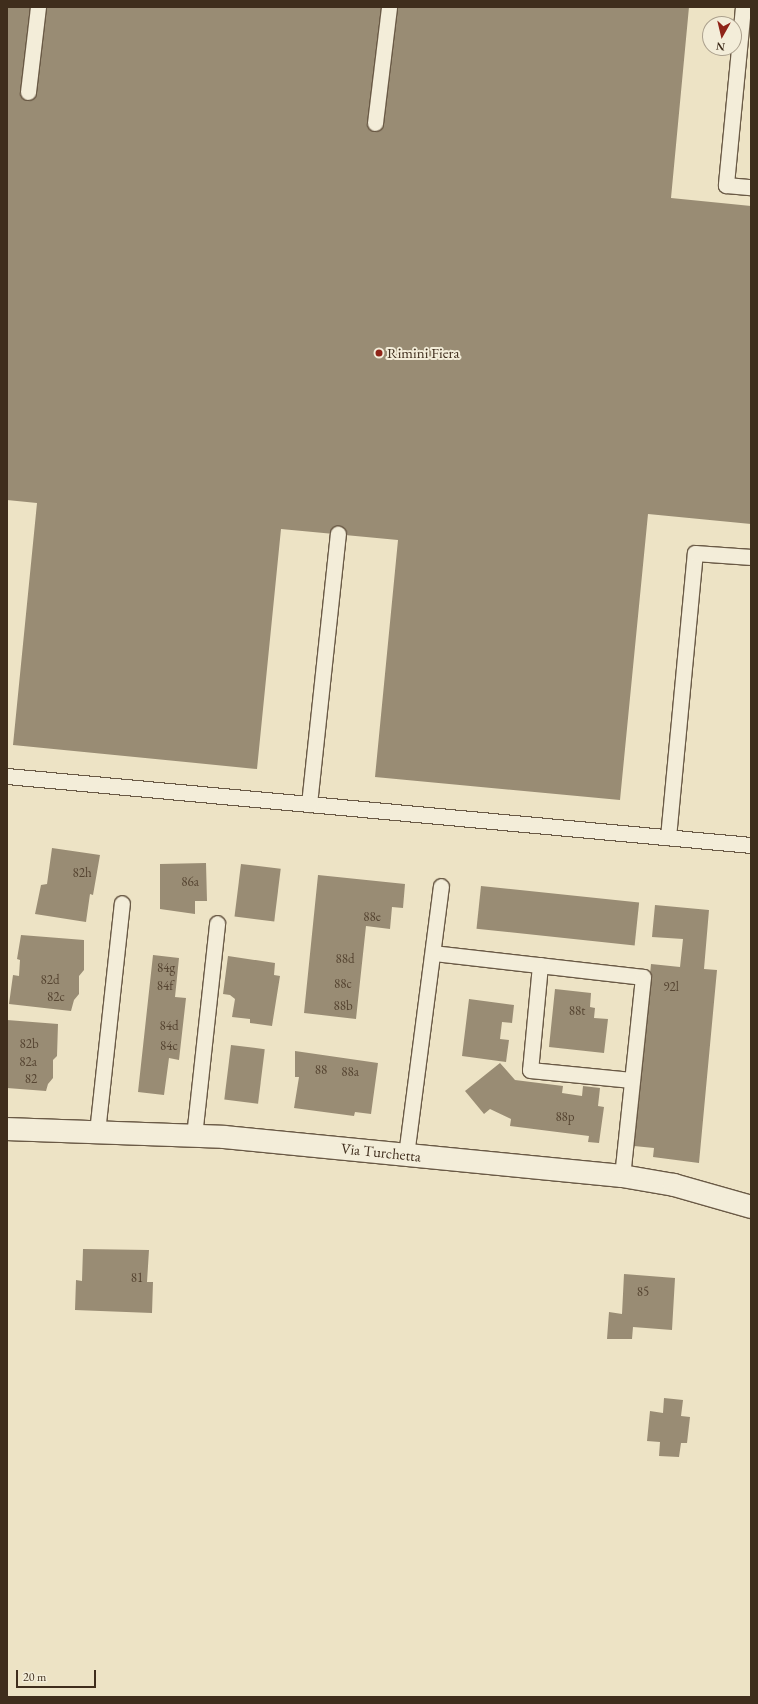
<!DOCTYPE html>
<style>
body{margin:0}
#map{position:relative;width:758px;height:1704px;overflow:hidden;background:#ede3c5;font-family:"EB Garamond",serif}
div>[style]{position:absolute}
.building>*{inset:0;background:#998c74;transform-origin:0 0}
.roads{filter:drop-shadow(1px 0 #6a5a46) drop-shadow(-1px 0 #6a5a46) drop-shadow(0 1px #6a5a46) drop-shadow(0 -1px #6a5a46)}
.service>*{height:15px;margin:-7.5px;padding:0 7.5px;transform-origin:7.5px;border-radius:7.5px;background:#f3edd9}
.minor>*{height:22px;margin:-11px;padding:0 11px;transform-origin:11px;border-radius:11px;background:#f3edd9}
.dots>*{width:11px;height:11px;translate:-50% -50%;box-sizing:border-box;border:2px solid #f3edd9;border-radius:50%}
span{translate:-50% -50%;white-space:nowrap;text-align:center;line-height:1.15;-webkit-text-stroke:4px #f3edd9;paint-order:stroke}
.number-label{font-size:13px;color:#564532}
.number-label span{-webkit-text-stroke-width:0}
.poi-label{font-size:15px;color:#3f2d1c}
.left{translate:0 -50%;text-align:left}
.street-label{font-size:15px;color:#3f2d1c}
.frame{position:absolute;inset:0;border:8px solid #3f2d1c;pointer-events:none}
.north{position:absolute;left:702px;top:16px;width:40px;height:40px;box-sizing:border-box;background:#f3edd9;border:1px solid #aba08d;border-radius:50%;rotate:188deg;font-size:11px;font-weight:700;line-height:16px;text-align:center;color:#3f2d1c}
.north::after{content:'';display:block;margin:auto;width:14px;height:18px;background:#8f2418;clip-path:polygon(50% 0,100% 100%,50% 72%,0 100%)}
.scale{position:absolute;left:16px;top:1670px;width:80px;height:18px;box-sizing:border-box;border:2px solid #3f2d1c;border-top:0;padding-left:5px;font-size:12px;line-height:14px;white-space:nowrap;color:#3f2d1c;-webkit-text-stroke:3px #f3edd9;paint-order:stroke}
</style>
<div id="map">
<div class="building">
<i style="clip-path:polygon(7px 7px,689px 7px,671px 198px,751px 206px,751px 524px,648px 514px,620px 800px,375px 777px,398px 540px,281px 529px,257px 769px,13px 745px,37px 503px,7px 500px)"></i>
<i style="clip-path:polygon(52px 848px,100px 855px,93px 895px,90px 894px,86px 922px,35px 914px,41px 885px,47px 884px)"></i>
<i style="clip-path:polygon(206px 863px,207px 901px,195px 901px,195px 914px,160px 909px,160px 864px)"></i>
<i style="left:241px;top:864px;width:40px;height:53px;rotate:7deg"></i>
<i style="clip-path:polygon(318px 875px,405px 884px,403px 908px,392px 907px,390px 929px,366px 926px,356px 1019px,304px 1013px)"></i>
<i style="left:481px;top:886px;width:159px;height:43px;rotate:6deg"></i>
<i style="clip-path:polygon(655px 905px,709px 910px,704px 969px,717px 970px,699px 1163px,653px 1157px,654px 1148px,634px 1146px,651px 964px,680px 967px,683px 939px,652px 937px)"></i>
<i style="clip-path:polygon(21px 935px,84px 940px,84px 970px,79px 976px,79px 994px,74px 1000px,71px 1011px,9px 1004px,13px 975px,19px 976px,20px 960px,17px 959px)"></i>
<i style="clip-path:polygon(153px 955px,179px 958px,175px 997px,186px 998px,179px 1060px,169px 1058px,164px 1095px,138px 1092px)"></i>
<i style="clip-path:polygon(228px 956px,275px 963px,274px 975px,280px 976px,272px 1026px,250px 1023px,250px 1019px,232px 1017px,235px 999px,230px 995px,223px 994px)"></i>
<i style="clip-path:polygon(555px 989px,591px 993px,590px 1007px,595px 1008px,594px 1018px,608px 1019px,604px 1053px,549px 1047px)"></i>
<i style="clip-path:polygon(469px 999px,514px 1005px,512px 1023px,502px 1022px,500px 1039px,509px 1040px,506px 1062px,462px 1056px)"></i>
<i style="clip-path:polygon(7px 1020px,58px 1024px,57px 1056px,53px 1060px,53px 1078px,48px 1084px,46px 1091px,7px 1088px)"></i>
<i style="left:231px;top:1045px;width:34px;height:55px;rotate:7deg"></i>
<i style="clip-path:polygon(295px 1051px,378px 1063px,371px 1114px,355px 1112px,354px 1116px,294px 1108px,299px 1077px,295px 1077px)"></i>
<i style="clip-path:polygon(500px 1063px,515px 1080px,563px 1086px,562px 1093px,582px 1096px,583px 1086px,600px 1088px,598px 1106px,604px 1107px,599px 1143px,588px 1142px,589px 1136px,510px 1126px,511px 1119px,490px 1109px,484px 1114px,465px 1091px)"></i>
<i style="clip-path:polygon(83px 1249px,149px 1250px,147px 1282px,153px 1282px,152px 1313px,75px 1310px,76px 1280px,82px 1281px)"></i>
<i style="clip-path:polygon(624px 1274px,675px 1278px,672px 1330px,633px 1327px,632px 1339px,607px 1339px,609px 1312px,622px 1314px)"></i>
<i style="clip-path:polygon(664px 1398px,683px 1400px,681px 1416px,690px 1417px,687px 1443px,681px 1443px,679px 1457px,659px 1456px,660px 1442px,647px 1441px,650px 1411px,663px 1413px)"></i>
</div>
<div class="roads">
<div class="service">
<i style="left:743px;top:7px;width:179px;rotate:95.5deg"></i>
<i style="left:726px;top:185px;width:25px;rotate:5deg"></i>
<i style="left:28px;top:92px;width:86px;rotate:-83.3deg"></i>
<i style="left:375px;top:123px;width:117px;rotate:-83.1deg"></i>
<i style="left:7px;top:776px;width:747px;rotate:5.3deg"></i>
<i style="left:309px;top:804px;width:272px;rotate:-83.9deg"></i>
<i style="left:668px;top:837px;width:285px;rotate:-84.6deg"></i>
<i style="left:695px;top:553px;width:56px;rotate:4.1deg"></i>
<i style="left:433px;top:953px;width:211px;rotate:6.5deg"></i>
<i style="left:643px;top:977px;width:200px;rotate:96deg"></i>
<i style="left:540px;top:965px;width:105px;rotate:95.4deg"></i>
<i style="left:530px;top:1070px;width:102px;rotate:5.6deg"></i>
<i style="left:97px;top:1132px;width:230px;rotate:-83.8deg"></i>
<i style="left:194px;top:1136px;width:214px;rotate:-83.8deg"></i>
<i style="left:406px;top:1155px;width:271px;rotate:-82.6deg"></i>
</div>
<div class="minor">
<i style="left:7px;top:1129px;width:217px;rotate:2.1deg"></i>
<i style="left:224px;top:1137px;width:400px;rotate:5.6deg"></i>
<i style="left:622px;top:1176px;width:53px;rotate:9.8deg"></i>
<i style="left:674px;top:1185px;width:80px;rotate:15.9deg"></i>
</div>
</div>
<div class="dots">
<i style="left:379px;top:353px;background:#8f2418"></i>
</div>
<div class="number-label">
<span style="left:82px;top:873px">82h</span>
<span style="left:190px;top:882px">86a</span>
<span style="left:372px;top:917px">88e</span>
<span style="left:345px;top:959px">88d</span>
<span style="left:166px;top:968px">84g</span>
<span style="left:50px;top:980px">82d</span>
<span style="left:343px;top:984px">88c</span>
<span style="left:165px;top:986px">84f</span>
<span style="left:671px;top:987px">92l</span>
<span style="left:56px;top:997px">82c</span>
<span style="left:343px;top:1006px">88b</span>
<span style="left:577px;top:1011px">88t</span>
<span style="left:169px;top:1026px">84d</span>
<span style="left:29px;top:1044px">82b</span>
<span style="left:169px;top:1046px">84c</span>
<span style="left:28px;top:1062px">82a</span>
<span style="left:321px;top:1070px">88</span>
<span style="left:350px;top:1072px">88a</span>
<span style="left:31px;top:1079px">82</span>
<span style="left:565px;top:1117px">88p</span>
<span style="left:137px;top:1278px">81</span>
<span style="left:643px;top:1292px">85</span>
</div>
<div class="poi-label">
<span class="left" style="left:387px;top:353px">Rimini Fiera</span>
</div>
<div class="street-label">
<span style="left:381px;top:1152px;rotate:6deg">Via Turchetta</span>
</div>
<div class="frame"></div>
<div class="north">N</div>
<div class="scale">20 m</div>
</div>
